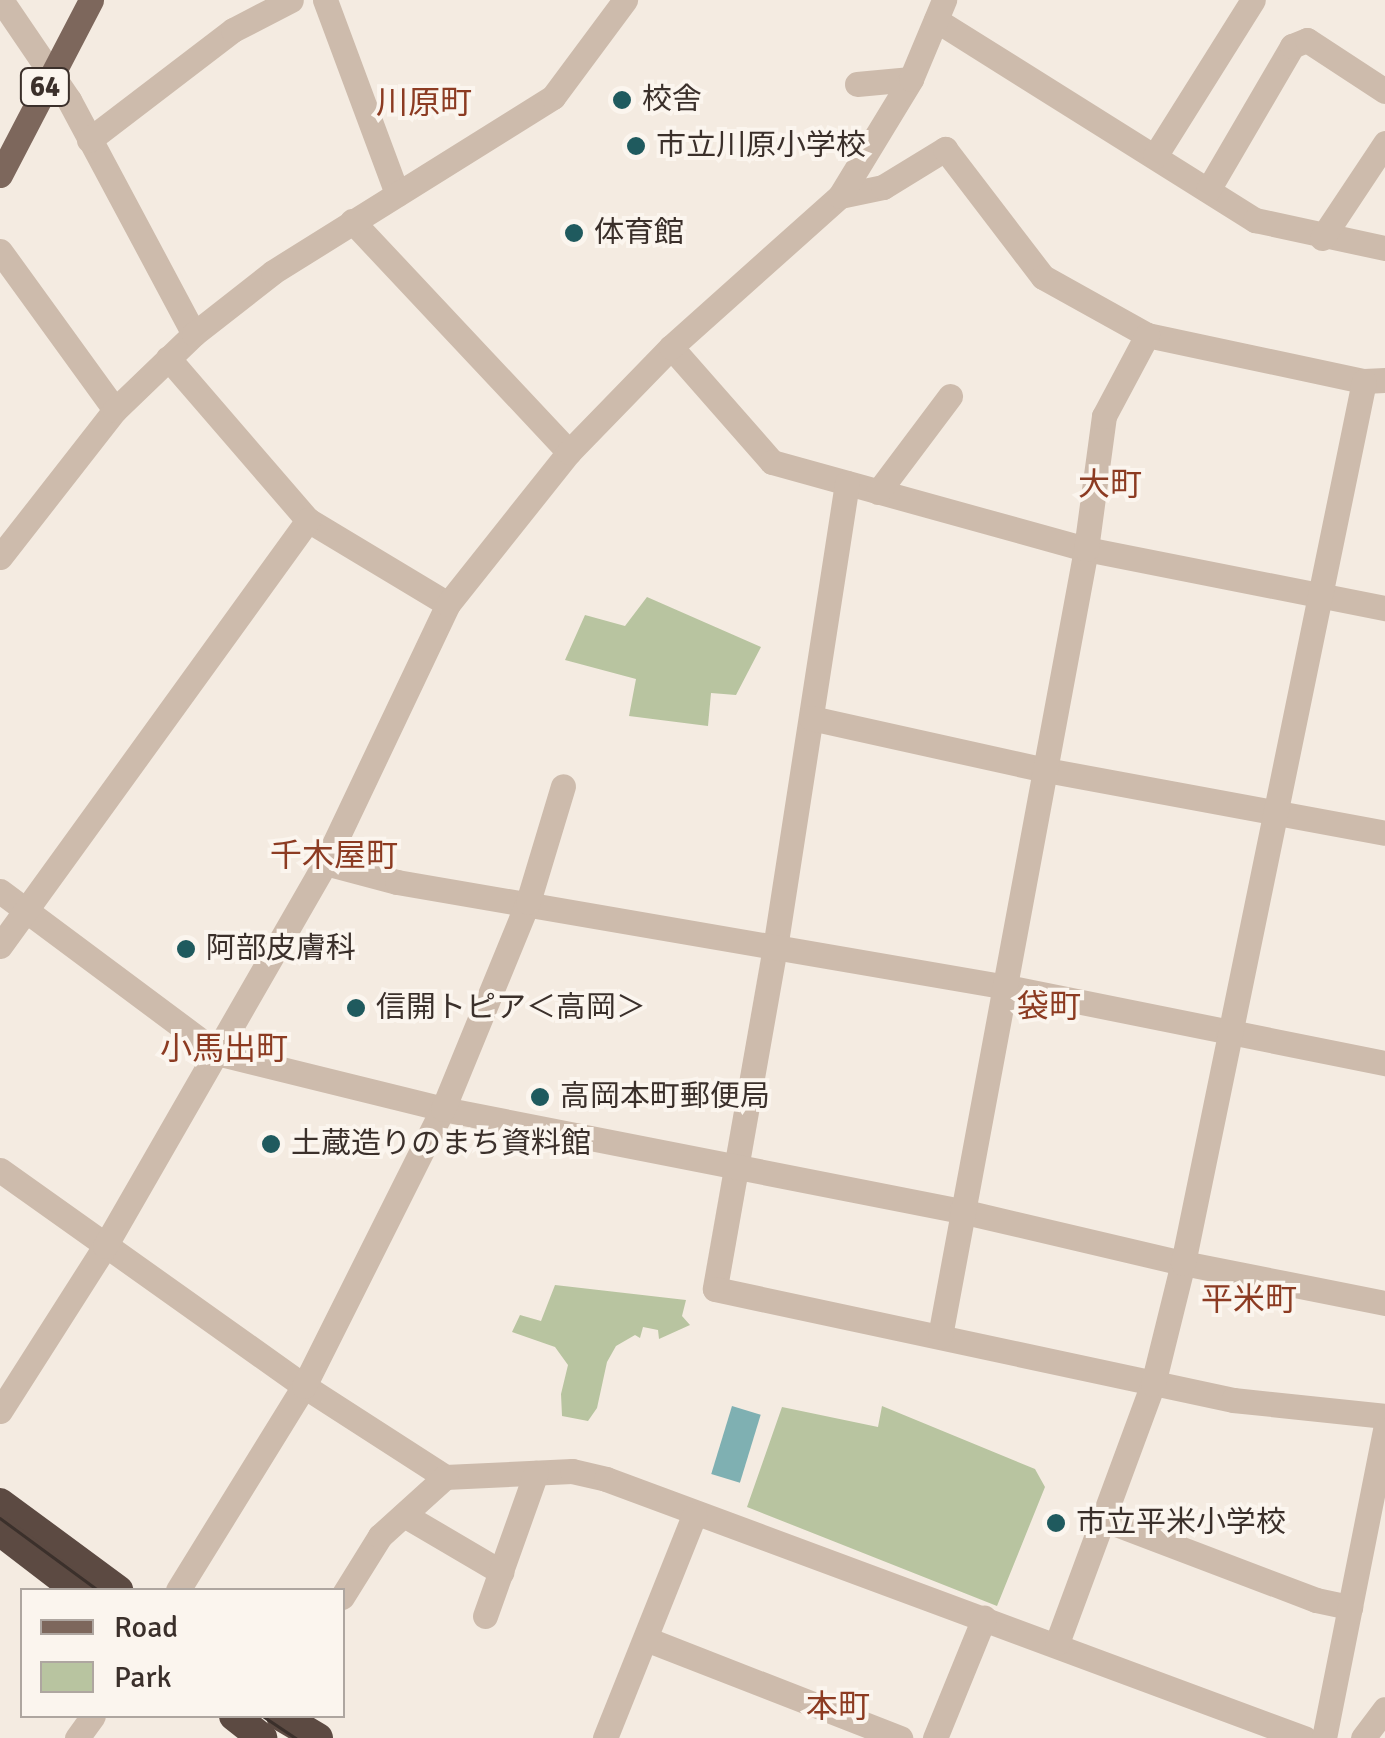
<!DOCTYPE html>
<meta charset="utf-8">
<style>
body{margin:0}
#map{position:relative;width:1385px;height:1738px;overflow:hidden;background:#f4ebe1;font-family:Signika,"Noto Sans JP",sans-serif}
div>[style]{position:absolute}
.green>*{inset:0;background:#b8c4a0}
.water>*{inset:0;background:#7fb0b2;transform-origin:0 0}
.minor>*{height:25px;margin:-12.5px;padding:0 12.5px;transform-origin:12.5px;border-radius:12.5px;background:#cdbbac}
.major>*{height:25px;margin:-12.5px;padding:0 12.5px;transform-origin:12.5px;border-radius:12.5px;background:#7d675c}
.highway>*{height:30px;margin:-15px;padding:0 15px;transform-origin:15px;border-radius:15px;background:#5c4a42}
.tram>*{height:2.5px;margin:-1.25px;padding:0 1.25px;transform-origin:1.25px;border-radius:1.25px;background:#3b302b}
.dots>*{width:28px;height:28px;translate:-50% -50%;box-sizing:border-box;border:5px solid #fbf5ee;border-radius:50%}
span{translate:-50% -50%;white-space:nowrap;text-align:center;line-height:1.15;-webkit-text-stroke:8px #fbf5ee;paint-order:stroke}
.shield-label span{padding:2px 8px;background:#fbf5ee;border:2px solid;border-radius:8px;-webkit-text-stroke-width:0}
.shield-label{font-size:28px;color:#3b302b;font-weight:700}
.poi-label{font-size:30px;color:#3b302b}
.left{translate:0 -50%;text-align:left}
.neighbourhood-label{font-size:32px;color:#8c3b22}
.legend{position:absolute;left:20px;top:1588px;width:325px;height:130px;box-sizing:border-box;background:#fbf5ee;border:2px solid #aea6a0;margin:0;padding:12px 18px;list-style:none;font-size:30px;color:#3b302b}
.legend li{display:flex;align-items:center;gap:20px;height:50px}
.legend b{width:50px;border:2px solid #aea6a0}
</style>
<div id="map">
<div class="green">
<i style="clip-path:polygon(647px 597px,761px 647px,736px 695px,711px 693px,708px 726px,629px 716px,636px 679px,565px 660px,585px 615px,625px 626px)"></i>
<i style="clip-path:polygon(555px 1285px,686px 1300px,682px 1316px,690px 1325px,659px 1339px,658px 1330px,643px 1327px,640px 1338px,635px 1335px,616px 1346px,607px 1362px,597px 1408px,588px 1421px,562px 1416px,561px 1394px,568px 1365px,555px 1347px,512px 1332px,520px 1315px,541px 1321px)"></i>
<i style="clip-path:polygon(882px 1406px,1035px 1469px,1045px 1487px,997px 1606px,747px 1507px,782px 1407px,878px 1427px)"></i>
</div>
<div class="water">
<i style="left:732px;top:1406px;width:30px;height:71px;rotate:17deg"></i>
</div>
<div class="minor">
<i style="left:1px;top:0;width:121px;rotate:55.8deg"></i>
<i style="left:69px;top:100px;width:265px;rotate:61.9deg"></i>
<i style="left:325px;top:0;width:207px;rotate:69.6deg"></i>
<i style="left:936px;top:20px;width:377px;rotate:32.1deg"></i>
<i style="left:1255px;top:220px;width:133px;rotate:12.2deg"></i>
<i style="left:857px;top:84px;width:54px;rotate:-5.3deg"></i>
<i style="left:89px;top:140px;width:181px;rotate:-37.4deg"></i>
<i style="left:233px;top:30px;width:65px;rotate:-27.3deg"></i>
<i style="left:1155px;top:156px;width:184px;rotate:-57.9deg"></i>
<i style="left:1208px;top:190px;width:167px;rotate:-59.7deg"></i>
<i style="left:1292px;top:46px;width:16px;rotate:-22deg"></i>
<i style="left:1307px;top:40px;width:93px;rotate:33.2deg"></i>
<i style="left:840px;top:196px;width:44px;rotate:-11.8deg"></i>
<i style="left:883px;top:187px;width:73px;rotate:-31.5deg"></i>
<i style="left:945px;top:149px;width:161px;rotate:52.6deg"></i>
<i style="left:1043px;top:277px;width:119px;rotate:29.1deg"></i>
<i style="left:1147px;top:335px;width:222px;rotate:12deg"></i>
<i style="left:1364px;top:381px;width:21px;rotate:-3deg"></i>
<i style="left:352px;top:221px;width:317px;rotate:46.8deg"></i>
<i style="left:1322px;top:238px;width:114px;rotate:-56.4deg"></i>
<i style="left:0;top:251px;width:196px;rotate:54.1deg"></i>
<i style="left:671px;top:347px;width:153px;rotate:48.7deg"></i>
<i style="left:772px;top:462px;width:326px;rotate:15.5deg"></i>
<i style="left:1086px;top:549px;width:305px;rotate:11.2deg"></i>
<i style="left:168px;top:358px;width:214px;rotate:49.2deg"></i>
<i style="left:308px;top:520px;width:163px;rotate:31deg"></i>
<i style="left:847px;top:483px;width:470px;rotate:98.8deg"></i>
<i style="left:775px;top:947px;width:347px;rotate:100deg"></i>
<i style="left:715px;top:1289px;width:530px;rotate:12.09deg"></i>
<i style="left:1233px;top:1400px;width:153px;rotate:6deg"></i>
<i style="left:878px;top:492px;width:120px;rotate:-53.1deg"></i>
<i style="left:0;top:557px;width:187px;rotate:-52deg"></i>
<i style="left:115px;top:410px;width:110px;rotate:-43.9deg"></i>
<i style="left:194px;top:334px;width:100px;rotate:-38.1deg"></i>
<i style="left:273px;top:272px;width:330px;rotate:-32deg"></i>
<i style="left:553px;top:97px;width:121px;rotate:-53.4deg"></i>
<i style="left:811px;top:718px;width:241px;rotate:12.5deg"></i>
<i style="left:1046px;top:770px;width:345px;rotate:10.5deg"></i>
<i style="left:325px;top:863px;width:74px;rotate:14.8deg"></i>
<i style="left:397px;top:882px;width:619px;rotate:9.77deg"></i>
<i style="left:1007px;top:987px;width:386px;rotate:11.4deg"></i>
<i style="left:0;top:891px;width:271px;rotate:36.7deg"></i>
<i style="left:217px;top:1053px;width:233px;rotate:13.9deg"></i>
<i style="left:443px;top:1109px;width:528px;rotate:11.14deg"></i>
<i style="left:961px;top:1211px;width:228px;rotate:13.2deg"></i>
<i style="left:1183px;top:1263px;width:206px;rotate:11.2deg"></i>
<i style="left:0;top:946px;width:526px;rotate:-54.13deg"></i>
<i style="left:0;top:1170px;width:373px;rotate:35.4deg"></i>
<i style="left:304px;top:1386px;width:168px;rotate:32.8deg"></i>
<i style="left:445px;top:1477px;width:127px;rotate:-2.7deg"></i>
<i style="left:572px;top:1471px;width:35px;rotate:13deg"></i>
<i style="left:606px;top:1479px;width:745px;rotate:20.36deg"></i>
<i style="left:940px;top:1336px;width:800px;rotate:-79.49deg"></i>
<i style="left:1086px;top:549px;width:134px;rotate:-82.3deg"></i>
<i style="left:1104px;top:416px;width:92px;rotate:-62deg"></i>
<i style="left:0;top:1411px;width:196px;rotate:-57.5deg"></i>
<i style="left:105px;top:1246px;width:442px;rotate:-60.1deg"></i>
<i style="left:325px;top:863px;width:287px;rotate:-64.6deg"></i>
<i style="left:448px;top:604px;width:194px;rotate:-51.5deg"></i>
<i style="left:569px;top:452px;width:146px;rotate:-45.8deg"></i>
<i style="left:671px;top:347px;width:227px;rotate:-41.8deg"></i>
<i style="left:840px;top:196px;width:137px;rotate:-58.7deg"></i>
<i style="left:911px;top:79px;width:86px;rotate:-67.3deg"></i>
<i style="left:404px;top:1515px;width:113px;rotate:30.4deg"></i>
<i style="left:1103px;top:1519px;width:228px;rotate:20.8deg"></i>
<i style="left:1316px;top:1600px;width:35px;rotate:12deg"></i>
<i style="left:178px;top:1590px;width:240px;rotate:-58.3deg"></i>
<i style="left:304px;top:1386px;width:310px;rotate:-63.4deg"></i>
<i style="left:443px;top:1109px;width:224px;rotate:-67.7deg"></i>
<i style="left:528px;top:902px;width:121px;rotate:-73.2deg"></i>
<i style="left:342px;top:1597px;width:72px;rotate:-58.1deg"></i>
<i style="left:380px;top:1536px;width:88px;rotate:-42.2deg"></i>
<i style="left:485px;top:1616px;width:152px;rotate:-70.4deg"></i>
<i style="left:646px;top:1639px;width:273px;rotate:21.3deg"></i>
<i style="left:1057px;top:1643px;width:276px;rotate:-69.7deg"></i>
<i style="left:1153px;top:1384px;width:125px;rotate:-76.1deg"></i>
<i style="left:1183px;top:1263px;width:900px;rotate:-78.4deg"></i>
<i style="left:77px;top:1738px;width:27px;rotate:-54deg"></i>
<i style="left:605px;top:1738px;width:240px;rotate:-68.2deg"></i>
<i style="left:935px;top:1738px;width:130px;rotate:-67.8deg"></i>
<i style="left:1324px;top:1738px;width:314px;rotate:-78.8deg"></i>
<i style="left:1363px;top:1738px;width:36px;rotate:-53deg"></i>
</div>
<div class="major">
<i style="left:0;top:175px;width:197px;rotate:-62.5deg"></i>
</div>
<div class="highway">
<i style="left:0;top:1503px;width:147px;rotate:36.4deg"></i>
<i style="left:0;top:1531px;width:97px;rotate:37.5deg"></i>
<i style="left:234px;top:1716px;width:36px;rotate:38deg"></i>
<i style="left:281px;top:1716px;width:43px;rotate:30.7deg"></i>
</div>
<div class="tram">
<i style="left:0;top:1518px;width:122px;rotate:36.3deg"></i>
<i style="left:263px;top:1716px;width:40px;rotate:34deg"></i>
</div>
<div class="dots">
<i style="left:622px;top:100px;background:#1f5a5e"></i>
<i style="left:636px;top:146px;background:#1f5a5e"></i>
<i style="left:574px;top:233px;background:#1f5a5e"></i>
<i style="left:186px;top:949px;background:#1f5a5e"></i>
<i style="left:356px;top:1008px;background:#1f5a5e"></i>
<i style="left:540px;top:1097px;background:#1f5a5e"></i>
<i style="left:271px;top:1144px;background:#1f5a5e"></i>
<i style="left:1056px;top:1523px;background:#1f5a5e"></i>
</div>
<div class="shield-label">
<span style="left:45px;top:87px">64</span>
</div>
<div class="poi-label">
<span class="left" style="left:642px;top:100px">校舎</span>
<span class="left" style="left:656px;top:146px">市立川原小学校</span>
<span class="left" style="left:594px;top:233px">体育館</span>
<span class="left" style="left:206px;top:949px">阿部皮膚科</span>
<span class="left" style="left:376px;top:1008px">信開トピア＜高岡＞</span>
<span class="left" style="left:560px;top:1097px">高岡本町郵便局</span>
<span class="left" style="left:291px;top:1144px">土蔵造りのまち資料館</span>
<span class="left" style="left:1076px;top:1523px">市立平米小学校</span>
</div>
<div class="neighbourhood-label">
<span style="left:424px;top:103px">川原町</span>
<span style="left:1110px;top:485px">大町</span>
<span style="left:334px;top:856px">千木屋町</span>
<span style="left:1049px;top:1007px">袋町</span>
<span style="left:224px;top:1049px">小馬出町</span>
<span style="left:1249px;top:1300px">平米町</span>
<span style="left:838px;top:1707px">本町</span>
</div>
<ul class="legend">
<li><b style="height:12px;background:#7d675c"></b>Road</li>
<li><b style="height:28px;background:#b8c4a0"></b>Park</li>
</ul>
</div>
